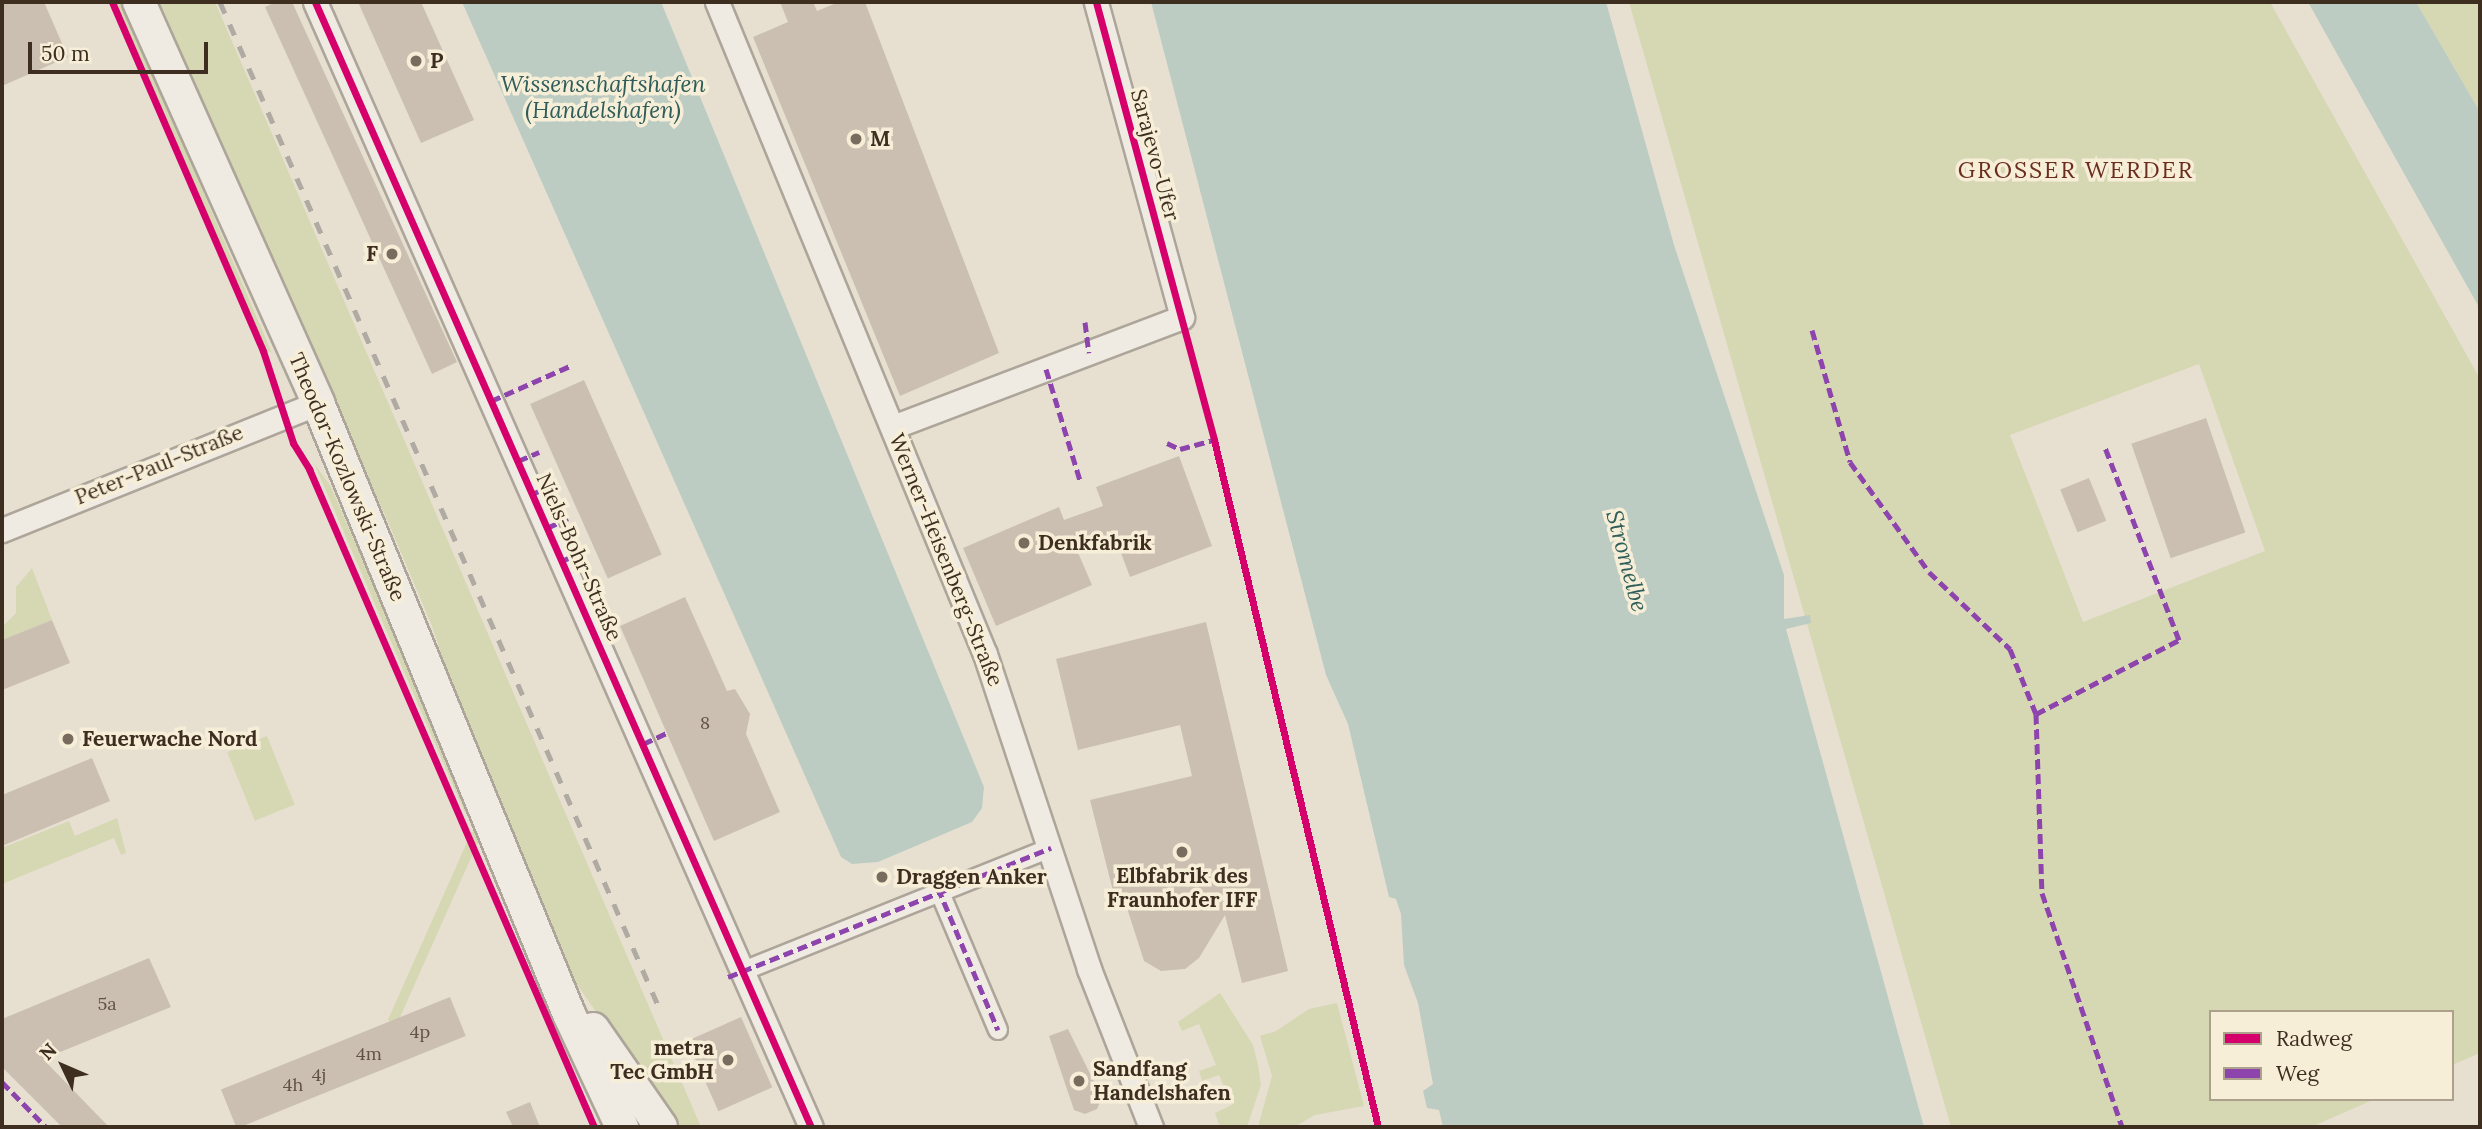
<!DOCTYPE html>
<meta charset="utf-8">
<style>
body{margin:0}
#map{position:relative;width:2482px;height:1129px;overflow:hidden;background:#e7e0d1;font-family:Lora,serif}
div>[style]{position:absolute}
.green>*{inset:0;background:#d6d7b3;transform-origin:0 0}
.water>*{inset:0;background:#bcccc2}
.building>*{inset:0;background:#cbbfb2;transform-origin:0 0}
.roads{filter:drop-shadow(2px 0 #ada599) drop-shadow(-2px 0 #ada599) drop-shadow(0 2px #ada599) drop-shadow(0 -2px #ada599)}
.pedestrian>*{height:18px;margin:-9px;padding:0 9px;transform-origin:9px;border-radius:9px;background:#efebe3}
.minor>*{height:23px;margin:-11.5px;padding:0 11.5px;transform-origin:11.5px;border-radius:11.5px;background:#efebe3}
.secondary>*{height:32px;margin:-16px;padding:0 16px;transform-origin:16px;border-radius:16px;background:#efebe3}
.rail>*{height:5px;margin-top:-2.5px;transform-origin:0;background:repeating-linear-gradient(90deg,#afaaa2 0 12px,transparent 0 24px)}
.quiet>*{height:5px;margin-top:-2.5px;transform-origin:0;background:repeating-linear-gradient(90deg,#8e44ad 0 10px,transparent 0 15px)}
.cycleway>*{height:7px;margin:-3.5px;padding:0 3.5px;transform-origin:3.5px;border-radius:3.5px;background:#d6006c}
.dots>*{width:19px;height:19px;translate:-50% -50%;box-sizing:border-box;border:4px solid #f7eed8;border-radius:50%}
span{translate:-50% -50%;white-space:nowrap;text-align:center;line-height:1.15;-webkit-text-stroke:7px #f7eed8;paint-order:stroke}
.number-label{font-size:18px;color:#605244}
.number-label span{-webkit-text-stroke-width:0}
.poi-label{font-size:21px;color:#3d2e20;font-weight:700}
.left{translate:0 -50%;text-align:left}
.right{translate:-100% -50%;text-align:right}
.street-label{font-size:21px;color:#3d2e20}
.water-label{font-size:23px;color:#2f5d5a;font-style:italic}
.neighbourhood-label{font-size:23px;color:#6b2e1e;letter-spacing:2px}
.frame{position:absolute;inset:0;border:4px solid #3d2e20;pointer-events:none}
.legend{position:absolute;left:2209px;top:1010px;width:245px;height:91px;box-sizing:border-box;background:#f7eed8;border:2px solid #ada18e;margin:0;padding:9px 12px;list-style:none;font-size:21px;color:#3d2e20}
.legend li{display:flex;align-items:center;gap:14px;height:35px}
.legend b{width:35px;border:2px solid #ada18e}
.north{position:absolute;left:28px;top:1031px;width:70px;height:70px;-webkit-text-stroke:5px #f7eed8;paint-order:stroke;rotate:314deg;font-size:19px;font-weight:700;line-height:28px;text-align:center;color:#3d2e20}
.north::after{content:'';display:block;margin:auto;width:24px;height:32px;background:#3d2e20;clip-path:polygon(50% 0,100% 100%,50% 72%,0 100%)}
.scale{position:absolute;left:28px;top:42px;width:180px;height:32px;box-sizing:border-box;border:4px solid #3d2e20;border-top:0;padding-left:9px;font-size:21px;line-height:24px;white-space:nowrap;color:#3d2e20;-webkit-text-stroke:5px #f7eed8;paint-order:stroke}
</style>
<div id="map">
<div class="green">
<i style="clip-path:polygon(115px 2px,122px 2px,272px 353px,265px 349px)"></i>
<i style="clip-path:polygon(152px 2px,215px 2px,701px 1127px,676px 1127px,576px 983px,469px 738px,432px 626px,389px 524px)"></i>
<i style="clip-path:polygon(evenodd,1629px 2px,2270px 2px,2480px 379px,2480px 1053px,2452px 1065px,2452px 1012px,2211px 1012px,2211px 1099px,2375px 1099px,2311px 1127px,1951px 1127px,1629px 2px,2199px 364px,2265px 551px,2083px 622px,2010px 435px,2199px 364px)"></i>
<i style="clip-path:polygon(2416px 2px,2480px 2px,2480px 113px,2480px 112px)"></i>
<i style="clip-path:polygon(314px 463px,331px 487px,469px 806px,465px 813px)"></i>
<i style="clip-path:polygon(32px 568px,52px 620px,2px 640px,2px 627px,16px 613px,16px 587px)"></i>
<i style="left:267px;top:736px;width:74px;height:43px;rotate:68deg"></i>
<i style="clip-path:polygon(117px 818px,126px 853px,121px 855px,114px 838px,2px 884px,2px 848px,69px 821px,75px 836px)"></i>
<i style="left:472px;top:831px;width:10px;height:207px;rotate:24deg"></i>
<i style="clip-path:polygon(1220px 993px,1253px 1045px,1258px 1065px,1261px 1085px,1247px 1127px,1220px 1127px,1215px 1113px,1232px 1105px,1219px 1075px,1202px 1081px,1199px 1071px,1216px 1065px,1199px 1024px,1182px 1031px,1178px 1022px)"></i>
<i style="clip-path:polygon(1337px 1003px,1364px 1106px,1315px 1115px,1294px 1127px,1258px 1127px,1272px 1076px,1260px 1036px,1276px 1031px,1309px 1009px)"></i>
</div>
<div class="water">
<i style="clip-path:polygon(462px 2px,661px 2px,984px 787px,982px 808px,972px 822px,878px 862px,852px 864px,841px 857px)"></i>
<i style="clip-path:polygon(1151px 2px,1606px 2px,1674px 245px,1784px 575px,1784px 619px,1810px 615px,1811px 623px,1786px 629px,1924px 1127px,1443px 1127px,1439px 1110px,1427px 1108px,1423px 1091px,1433px 1084px,1418px 1003px,1404px 965px,1401px 914px,1396px 899px,1389px 897px,1348px 724px,1326px 675px)"></i>
<i style="clip-path:polygon(2308px 2px,2416px 2px,2480px 112px,2480px 309px)"></i>
</div>
<div class="building">
<i style="clip-path:polygon(2px 2px,44px 2px,68px 57px,2px 86px)"></i>
<i style="clip-path:polygon(276px 2px,292px 2px,457px 362px,432px 374px,265px 7px)"></i>
<i style="clip-path:polygon(358px 2px,421px 2px,474px 120px,421px 143px)"></i>
<i style="clip-path:polygon(780px 2px,813px 2px,817px 11px,839px 2px,865px 2px,999px 353px,900px 396px,753px 37px,788px 22px)"></i>
<i style="left:584px;top:380px;width:191px;height:59px;rotate:66deg"></i>
<i style="left:2206px;top:418px;width:121px;height:79px;rotate:71deg"></i>
<i style="clip-path:polygon(1179px 456px,1212px 546px,1130px 577px,1114px 534px,1076px 548px,1092px 585px,996px 626px,963px 548px,1059px 507px,1064px 520px,1103px 506px,1096px 487px)"></i>
<i style="left:2089px;top:478px;width:46px;height:31px;rotate:68deg"></i>
<i style="clip-path:polygon(685px 597px,727px 691px,735px 689px,750px 714px,746px 734px,780px 812px,714px 841px,620px 626px)"></i>
<i style="clip-path:polygon(52px 620px,70px 663px,2px 690px,2px 640px)"></i>
<i style="clip-path:polygon(1206px 622px,1288px 971px,1242px 983px,1225px 915px,1199px 958px,1185px 969px,1161px 971px,1144px 961px,1126px 905px,1117px 907px,1090px 800px,1192px 776px,1180px 725px,1078px 750px,1056px 659px)"></i>
<i style="clip-path:polygon(92px 758px,110px 801px,2px 846px,2px 795px)"></i>
<i style="clip-path:polygon(149px 958px,171px 1007px,43px 1059px,109px 1127px,62px 1127px,2px 1067px,2px 1019px)"></i>
<i style="left:450px;top:997px;width:42px;height:247px;rotate:68deg"></i>
<i style="left:741px;top:1017px;width:77px;height:59px;rotate:66deg"></i>
<i style="clip-path:polygon(1068px 1029px,1102px 1098px,1097px 1109px,1085px 1114px,1074px 1110px,1049px 1036px)"></i>
<i style="clip-path:polygon(530px 1102px,540px 1127px,513px 1127px,506px 1112px)"></i>
</div>
<div class="roads">
<div class="pedestrian">
<i style="left:938px;top:888px;width:154px;rotate:67.1deg"></i>
<i style="left:743px;top:971px;width:332px;rotate:-21.8deg"></i>
</div>
<div class="minor">
<i style="left:315px;top:2px;width:1229px;rotate:66.21deg"></i>
<i style="left:717px;top:2px;width:705px;rotate:67.66deg"></i>
<i style="left:985px;top:654px;width:332px;rotate:71.7deg"></i>
<i style="left:1089px;top:969px;width:170px;rotate:68.6deg"></i>
<i style="left:893px;top:427px;width:309px;rotate:-20.8deg"></i>
<i style="left:1182px;top:317px;width:327px;rotate:-105.3deg"></i>
<i style="left:2px;top:530px;width:341px;rotate:-21.9deg"></i>
</div>
<div class="secondary">
<i style="left:139px;top:2px;width:439px;rotate:65.9deg"></i>
<i style="left:318px;top:403px;width:661px;rotate:67.67deg"></i>
<i style="left:569px;top:1014px;width:125px;rotate:64.9deg"></i>
<i style="left:593px;top:1029px;width:119px;rotate:55.2deg"></i>
</div>
</div>
<div class="rail">
<i style="left:220px;top:2px;width:1102px;rotate:66.41deg"></i>
</div>
<div class="quiet">
<i style="left:1085px;top:322px;width:31px;rotate:83deg"></i>
<i style="left:1812px;top:330px;width:137px;rotate:73.9deg"></i>
<i style="left:1850px;top:462px;width:135px;rotate:54.3deg"></i>
<i style="left:1929px;top:572px;width:112px;rotate:43.5deg"></i>
<i style="left:2010px;top:649px;width:70px;rotate:68.2deg"></i>
<i style="left:2036px;top:714px;width:179px;rotate:88.1deg"></i>
<i style="left:2042px;top:893px;width:247px;rotate:71.1deg"></i>
<i style="left:1046px;top:369px;width:116px;rotate:73deg"></i>
<i style="left:491px;top:401px;width:86px;rotate:-23.9deg"></i>
<i style="left:1167px;top:443px;width:14px;rotate:25deg"></i>
<i style="left:1180px;top:449px;width:35px;rotate:-15deg"></i>
<i style="left:518px;top:461px;width:23px;rotate:-23deg"></i>
<i style="left:532px;top:494px;width:23px;rotate:-23deg"></i>
<i style="left:547px;top:528px;width:23px;rotate:-25deg"></i>
<i style="left:562px;top:561px;width:23px;rotate:-25deg"></i>
<i style="left:2036px;top:714px;width:161px;rotate:-27.4deg"></i>
<i style="left:2179px;top:640px;width:207px;rotate:-111deg"></i>
<i style="left:643px;top:744px;width:26px;rotate:-25deg"></i>
<i style="left:938px;top:888px;width:154px;rotate:67.1deg"></i>
<i style="left:728px;top:977px;width:348px;rotate:-21.8deg"></i>
<i style="left:2px;top:1082px;width:63px;rotate:45.6deg"></i>
</div>
<div class="cycleway">
<i style="left:112px;top:2px;width:380px;rotate:66.6deg"></i>
<i style="left:263px;top:351px;width:97px;rotate:71.9deg"></i>
<i style="left:293px;top:443px;width:31px;rotate:58deg"></i>
<i style="left:309px;top:469px;width:717px;rotate:66.58deg"></i>
<i style="left:315px;top:2px;width:1229px;rotate:66.21deg"></i>
<i style="left:1096px;top:2px;width:454px;rotate:74.9deg"></i>
<i style="left:1214px;top:440px;width:706px;rotate:76.57deg"></i>
</div>
<div class="dots">
<i style="left:416px;top:61px;background:#786c5e"></i>
<i style="left:856px;top:139px;background:#786c5e"></i>
<i style="left:392px;top:254px;background:#786c5e"></i>
<i style="left:1024px;top:543px;background:#786c5e"></i>
<i style="left:68px;top:739px;background:#786c5e"></i>
<i style="left:1182px;top:852px;background:#786c5e"></i>
<i style="left:882px;top:877px;background:#786c5e"></i>
<i style="left:728px;top:1060px;background:#786c5e"></i>
<i style="left:1079px;top:1081px;background:#786c5e"></i>
</div>
<div class="number-label">
<span style="left:705px;top:723px">8</span>
<span style="left:107px;top:1004px">5a</span>
<span style="left:420px;top:1032px">4p</span>
<span style="left:369px;top:1054px">4m</span>
<span style="left:319px;top:1075px">4j</span>
<span style="left:293px;top:1085px">4h</span>
</div>
<div class="poi-label">
<span class="left" style="left:430px;top:61px">P</span>
<span class="left" style="left:870px;top:139px">M</span>
<span class="right" style="left:378px;top:254px">F</span>
<span class="left" style="left:1038px;top:543px">Denkfabrik</span>
<span class="left" style="left:82px;top:739px">Feuerwache Nord</span>
<span style="left:1182px;top:888px">Elbfabrik des<br>Fraunhofer IFF</span>
<span class="left" style="left:896px;top:877px">Draggen Anker</span>
<span class="right" style="left:714px;top:1060px">metra<br>Tec GmbH</span>
<span class="left" style="left:1093px;top:1081px">Sandfang<br>Handelshafen</span>
</div>
<div class="street-label">
<span style="left:1155px;top:155px;rotate:75deg">Sarajevo-Ufer</span>
<span style="left:159px;top:465px;rotate:-22deg">Peter-Paul-Straße</span>
<span style="left:347px;top:477px;rotate:67deg">Theodor-Kozlowski-Straße</span>
<span style="left:579px;top:557px;rotate:66deg">Niels-Bohr-Straße</span>
<span style="left:946px;top:560px;rotate:68deg">Werner-Heisenberg-Straße</span>
</div>
<div class="water-label">
<span style="left:603px;top:97px">Wissenschaftshafen<br>(Handelshafen)</span>
<span style="left:1627px;top:561px;rotate:75deg">Stromelbe</span>
</div>
<div class="neighbourhood-label">
<span style="left:2076px;top:170px">GROSSER WERDER</span>
</div>
<div class="frame"></div>
<ul class="legend">
<li><b style="height:9px;background:#d6006c"></b>Radweg</li>
<li><b style="height:9px;background:#8e44ad"></b>Weg</li>
</ul>
<div class="north">N</div>
<div class="scale">50 m</div>
</div>
